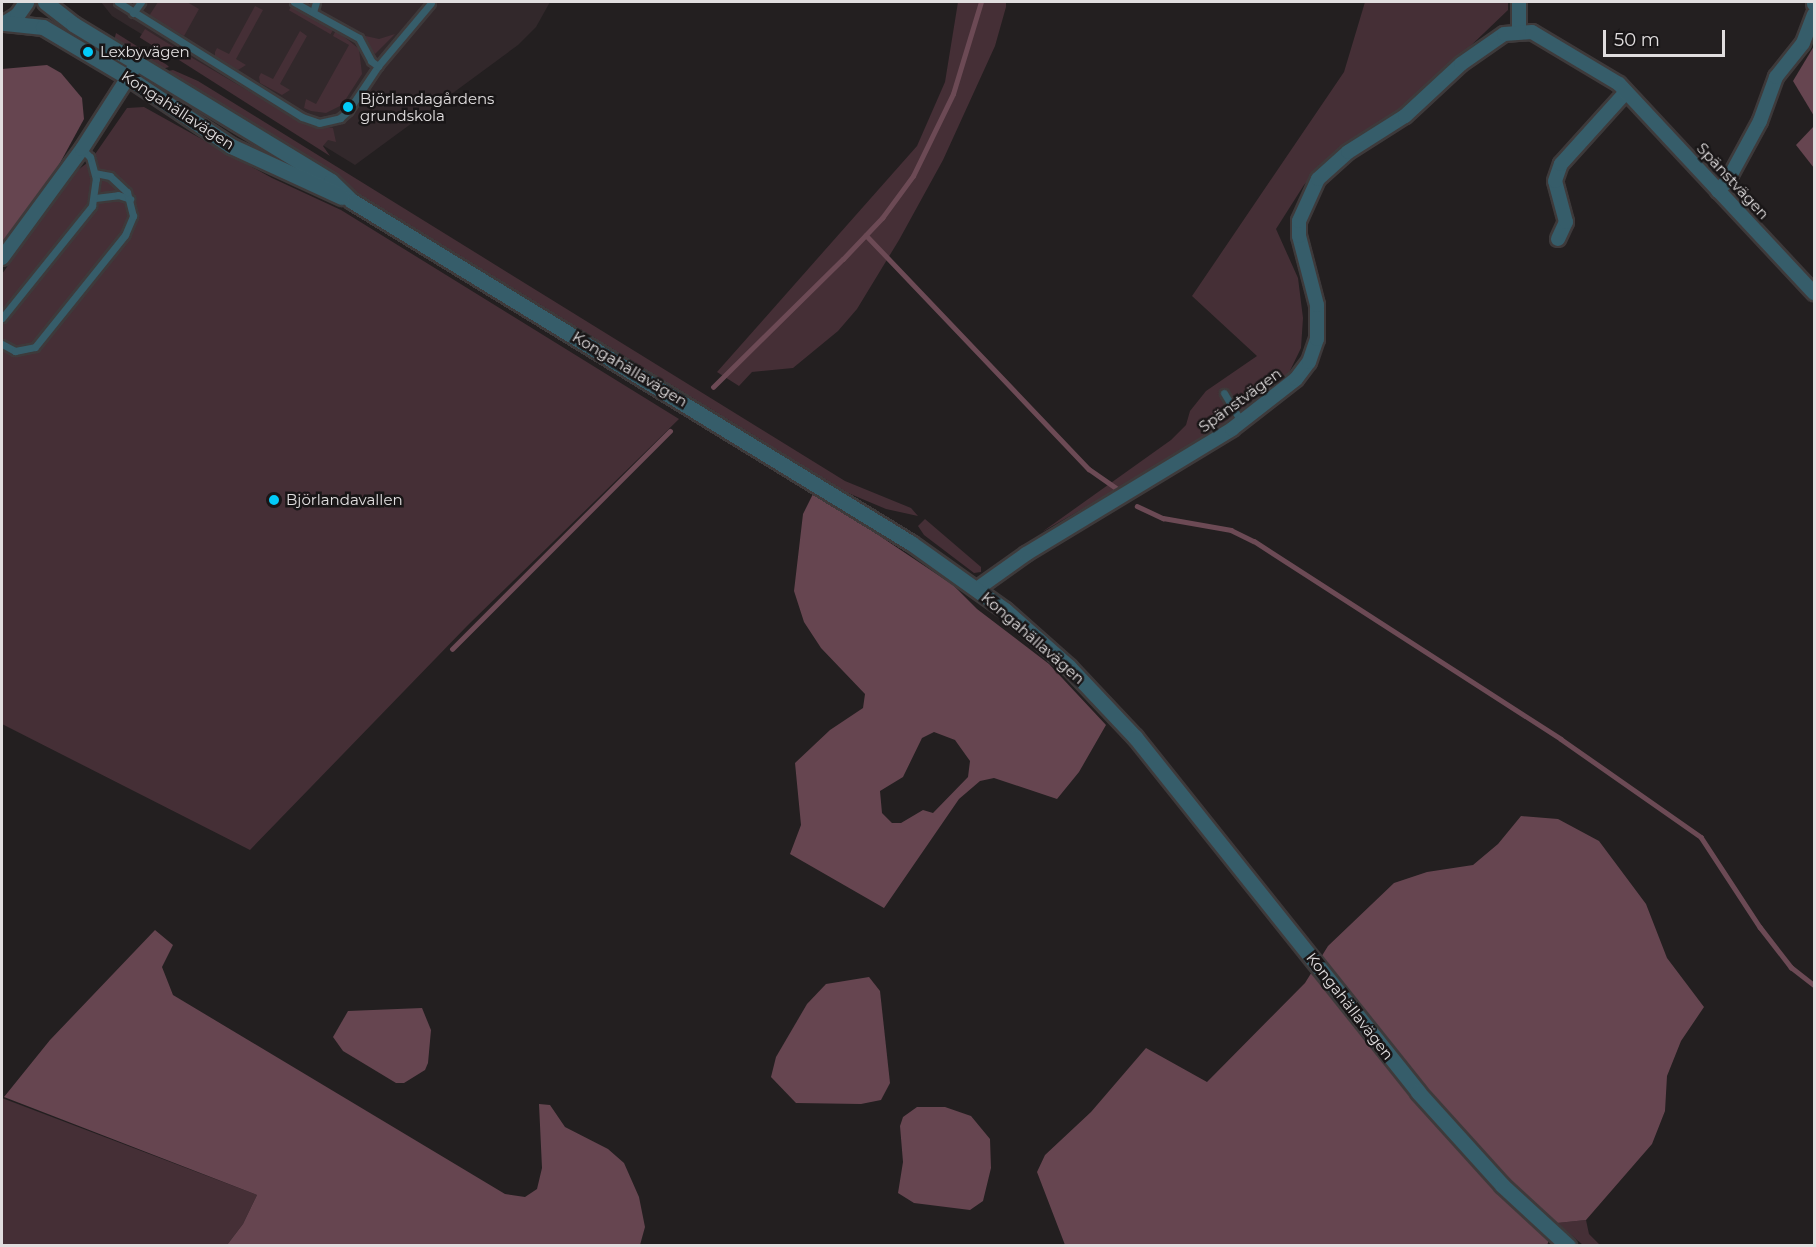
<!DOCTYPE html>
<meta charset="utf-8">
<style>
body{margin:0}
#map{position:relative;width:1816px;height:1247px;overflow:hidden;background:#231f20;font-family:Montserrat,sans-serif}
div>[style]{position:absolute}
.built>*{inset:0;background:#32282b}
.green>*{inset:0;background:#452f36;transform-origin:0 0}
.forest>*{inset:0;background:#664550}
.stream>*{height:4.5px;margin:-2.25px;padding:0 2.25px;transform-origin:2.25px;border-radius:2.25px;background:#6c4a55}
.roads{filter:drop-shadow(2px 0 #3e3a3b) drop-shadow(-2px 0 #3e3a3b) drop-shadow(0 2px #3e3a3b) drop-shadow(0 -2px #3e3a3b)}
.service>*{height:7px;margin:-3.5px;padding:0 3.5px;transform-origin:3.5px;border-radius:3.5px;background:#365d6a}
.minor>*{height:14px;margin:-7px;padding:0 7px;transform-origin:7px;border-radius:7px;background:#365d6a}
.tertiary>*{height:15px;margin:-7.5px;padding:0 7.5px;transform-origin:7.5px;border-radius:7.5px;background:#365d6a}
.dots>*{width:16px;height:16px;translate:-50% -50%;box-sizing:border-box;border:3px solid #191617;border-radius:50%}
span{translate:-50% -50%;white-space:nowrap;text-align:center;line-height:1.15;-webkit-text-stroke:5px #191617;paint-order:stroke}
.poi-label{font-size:15px;color:#e1dedf}
.left{translate:0 -50%;text-align:left}
.street-label{font-size:15px;color:#e1dedf}
.frame{position:absolute;inset:0;border:3px solid #e1dedf;pointer-events:none}
.scale{position:absolute;left:1603px;top:30px;width:122px;height:27px;box-sizing:border-box;border:3px solid #e1dedf;border-top:0;padding-left:8px;font-size:18px;line-height:21px;white-space:nowrap;color:#e1dedf;-webkit-text-stroke:4px #191617;paint-order:stroke}
</style>
<div id="map">
<div class="built">
<i style="clip-path:polygon(101px 2px,550px 2px,536px 27px,518px 45px,355px 165px,112px 16px)"></i>
</div>
<div class="green">
<i style="clip-path:polygon(158px 2px,187px 2px,199px 9px,184px 36px,149px 16px)"></i>
<i style="clip-path:polygon(958px 2px,1006px 2px,1006px 7px,995px 46px,943px 160px,899px 240px,857px 309px,838px 331px,793px 368px,752px 372px,739px 386px,717px 372px,917px 146px,945px 82px)"></i>
<i style="clip-path:polygon(1365px 2px,1508px 2px,1508px 10px,1411px 103px,1324px 164px,1304px 185px,1276px 229px,1298px 278px,1303px 318px,1301px 348px,1287px 377px,1193px 446px,1042px 532px,1171px 440px,1186px 425px,1190px 411px,1206px 391px,1257px 356px,1192px 296px,1344px 72px)"></i>
<i style="left:292px;top:5px;width:48px;height:6px;rotate:30deg"></i>
<i style="clip-path:polygon(255px 6px,263px 10px,236px 59px,246px 65px,238px 70px,215px 57px,215px 52px,217px 48px,229px 54px)"></i>
<i style="left:145px;top:29px;width:34px;height:10px;rotate:32deg"></i>
<i style="clip-path:polygon(336px 30px,359px 49px,362px 74px,342px 105px,326px 113px,311px 111px,304px 108px,306px 99px,316px 104px,349px 45px,333px 36px)"></i>
<i style="clip-path:polygon(300px 31px,307px 36px,280px 84px,290px 90px,282px 95px,260px 83px,259px 77px,261px 73px,273px 79px)"></i>
<i style="clip-path:polygon(116px 33px,167px 65px,169px 67px,162px 69px,114px 41px)"></i>
<i style="clip-path:polygon(395px 34px,375px 54px,361px 35px,379px 39px)"></i>
<i style="clip-path:polygon(182px 52px,300px 121px,333px 128px,336px 142px,328px 140px,323px 146px,330px 156px,179px 60px)"></i>
<i style="clip-path:polygon(173px 70px,198px 81px,845px 481px,911px 508px,918px 516px,886px 509px,848px 493px,351px 189px,168px 71px)"></i>
<i style="clip-path:polygon(144px 107px,272px 178px,341px 210px,679px 419px,468px 625px,250px 850px,2px 724px,2px 274px,70px 176px,91px 160px,127px 108px)"></i>
<i style="clip-path:polygon(925px 519px,981px 567px,981px 572px,974px 573px,924px 535px,918px 526px)"></i>
<i style="clip-path:polygon(2px 1098px,257px 1195px,243px 1224px,227px 1245px,2px 1246px)"></i>
<i style="clip-path:polygon(1586px 1220px,1589px 1234px,1600px 1245px,1583px 1245px,1557px 1223px)"></i>
</div>
<div class="forest">
<i style="clip-path:polygon(1814px 46px,1814px 116px,1793px 81px)"></i>
<i style="clip-path:polygon(47px 65px,61px 73px,82px 98px,84px 119px,48px 185px,2px 247px,2px 69px)"></i>
<i style="clip-path:polygon(1814px 126px,1814px 168px,1796px 145px)"></i>
<i style="clip-path:polygon(evenodd,814px 492px,953px 585px,977px 609px,1049px 664px,1106px 725px,1079px 772px,1057px 799px,994px 778px,980px 781px,959px 799px,884px 908px,790px 854px,801px 825px,795px 763px,830px 730px,863px 708px,865px 694px,821px 648px,804px 622px,794px 591px,803px 514px,814px 492px,934px 732px,955px 740px,970px 761px,968px 777px,933px 813px,923px 810px,901px 823px,892px 823px,882px 813px,880px 791px,903px 777px,922px 738px,934px 732px)"></i>
<i style="clip-path:polygon(1521px 816px,1558px 819px,1599px 841px,1646px 904px,1667px 958px,1704px 1007px,1681px 1041px,1667px 1076px,1665px 1111px,1652px 1144px,1586px 1220px,1557px 1223px,1547px 1245px,1065px 1245px,1037px 1172px,1045px 1155px,1091px 1112px,1146px 1048px,1207px 1082px,1305px 983px,1328px 946px,1394px 883px,1427px 872px,1473px 865px,1498px 844px)"></i>
<i style="clip-path:polygon(155px 930px,173px 945px,162px 967px,173px 995px,505px 1194px,525px 1197px,537px 1189px,542px 1168px,539px 1104px,550px 1105px,565px 1127px,608px 1149px,624px 1163px,639px 1197px,645px 1227px,640px 1245px,227px 1245px,243px 1224px,257px 1195px,4px 1097px,50px 1040px)"></i>
<i style="clip-path:polygon(869px 977px,880px 991px,890px 1083px,881px 1100px,861px 1104px,796px 1103px,771px 1077px,776px 1057px,807px 1004px,826px 984px)"></i>
<i style="clip-path:polygon(422px 1008px,431px 1030px,428px 1063px,425px 1070px,404px 1083px,396px 1083px,343px 1051px,333px 1037px,348px 1011px)"></i>
<i style="clip-path:polygon(917px 1107px,945px 1107px,971px 1116px,990px 1139px,991px 1168px,983px 1201px,970px 1210px,914px 1203px,898px 1193px,903px 1162px,900px 1126px,903px 1117px)"></i>
</div>
<div class="stream">
<i style="left:866px;top:235px;width:323px;rotate:46.4deg"></i>
<i style="left:1089px;top:469px;width:33px;rotate:35deg"></i>
<i style="left:713px;top:387px;width:182px;rotate:-44.6deg"></i>
<i style="left:843px;top:259px;width:57px;rotate:-46.4deg"></i>
<i style="left:882px;top:218px;width:52px;rotate:-53.6deg"></i>
<i style="left:913px;top:176px;width:91px;rotate:-64deg"></i>
<i style="left:953px;top:94px;width:96px;rotate:-73.1deg"></i>
<i style="left:1137px;top:506px;width:29px;rotate:25deg"></i>
<i style="left:1163px;top:518px;width:69px;rotate:10deg"></i>
<i style="left:1231px;top:530px;width:25px;rotate:26deg"></i>
<i style="left:1254px;top:541px;width:365px;rotate:32.8deg"></i>
<i style="left:1561px;top:739px;width:171px;rotate:35deg"></i>
<i style="left:1701px;top:837px;width:108px;rotate:56.8deg"></i>
<i style="left:1760px;top:927px;width:51px;rotate:52.2deg"></i>
<i style="left:1791px;top:967px;width:29px;rotate:38deg"></i>
<i style="left:452px;top:649px;width:308px;rotate:-45deg"></i>
</div>
<div class="roads">
<div class="service">
<i style="left:118px;top:2px;width:217px;rotate:32deg"></i>
<i style="left:302px;top:117px;width:18px;rotate:19deg"></i>
<i style="left:319px;top:123px;width:22px;rotate:-13deg"></i>
<i style="left:340px;top:118px;width:11px;rotate:-41deg"></i>
<i style="left:348px;top:111px;width:54px;rotate:-56.3deg"></i>
<i style="left:378px;top:66px;width:82px;rotate:-49.9deg"></i>
<i style="left:294px;top:2px;width:74px;rotate:29deg"></i>
<i style="left:359px;top:38px;width:26px;rotate:62deg"></i>
<i style="left:371px;top:61px;width:9px;rotate:36deg"></i>
<i style="left:313px;top:12px;width:10px;rotate:-73deg"></i>
<i style="left:133px;top:13px;width:14px;rotate:-54deg"></i>
<i style="left:95px;top:198px;width:23px;rotate:-7deg"></i>
<i style="left:118px;top:195px;width:13px;rotate:18deg"></i>
<i style="left:2px;top:318px;width:144px;rotate:-51.2deg"></i>
<i style="left:92px;top:206px;width:27px;rotate:-82deg"></i>
<i style="left:96px;top:179px;width:23px;rotate:-105deg"></i>
<i style="left:90px;top:157px;width:11px;rotate:-135deg"></i>
<i style="left:2px;top:344px;width:15px;rotate:28deg"></i>
<i style="left:15px;top:351px;width:20px;rotate:-11deg"></i>
<i style="left:35px;top:347px;width:144px;rotate:-51.2deg"></i>
<i style="left:125px;top:235px;width:21px;rotate:-67deg"></i>
<i style="left:133px;top:216px;width:25px;rotate:-104deg"></i>
<i style="left:127px;top:192px;width:23px;rotate:-137deg"></i>
<i style="left:110px;top:176px;width:15px;rotate:-169deg"></i>
<i style="left:1224px;top:393px;width:33px;rotate:59deg"></i>
</div>
<div class="minor">
<i style="left:1814px;top:2px;width:2px;rotate:90deg"></i>
<i style="left:1519px;top:31px;width:29px;rotate:-90deg"></i>
<i style="left:1718px;top:191px;width:15px;rotate:-48deg"></i>
<i style="left:1728px;top:180px;width:67px;rotate:-61.5deg"></i>
<i style="left:1760px;top:121px;width:47px;rotate:-70deg"></i>
<i style="left:1776px;top:77px;width:43px;rotate:-51.5deg"></i>
<i style="left:1803px;top:43px;width:30px;rotate:-69deg"></i>
<i style="left:1558px;top:239px;width:19px;rotate:-65deg"></i>
<i style="left:1566px;top:222px;width:42px;rotate:-105deg"></i>
<i style="left:1555px;top:181px;width:18px;rotate:-71deg"></i>
<i style="left:1561px;top:164px;width:97px;rotate:-47.9deg"></i>
<i style="left:2px;top:258px;width:135px;rotate:-53.7deg"></i>
<i style="left:82px;top:149px;width:96px;rotate:-57.3deg"></i>
<i style="left:977px;top:589px;width:60px;rotate:-35.5deg"></i>
<i style="left:1026px;top:554px;width:241px;rotate:-31.2deg"></i>
<i style="left:1232px;top:429px;width:81px;rotate:-38deg"></i>
<i style="left:1296px;top:379px;width:21px;rotate:-53deg"></i>
<i style="left:1309px;top:362px;width:24px;rotate:-71deg"></i>
<i style="left:1317px;top:339px;width:34px;rotate:-90deg"></i>
<i style="left:1317px;top:305px;width:71px;rotate:-104.6deg"></i>
<i style="left:1299px;top:236px;width:15px;rotate:-90deg"></i>
<i style="left:1299px;top:221px;width:46px;rotate:-65.7deg"></i>
<i style="left:1318px;top:179px;width:40px;rotate:-42deg"></i>
<i style="left:1348px;top:152px;width:67px;rotate:-32.3deg"></i>
<i style="left:1405px;top:116px;width:76px;rotate:-42.9deg"></i>
<i style="left:1461px;top:64px;width:52px;rotate:-34.9deg"></i>
<i style="left:1504px;top:34px;width:28px;rotate:-4deg"></i>
<i style="left:1532px;top:32px;width:101px;rotate:30.9deg"></i>
<i style="left:1619px;top:84px;width:286px;rotate:47deg"></i>
</div>
<div class="tertiary">
<i style="left:45px;top:2px;width:36px;rotate:38deg"></i>
<i style="left:73px;top:24px;width:302px;rotate:31.3deg"></i>
<i style="left:331px;top:181px;width:29px;rotate:44deg"></i>
<i style="left:352px;top:201px;width:655px;rotate:31.46deg"></i>
<i style="left:911px;top:543px;width:115px;rotate:35.5deg"></i>
<i style="left:1005px;top:610px;width:86px;rotate:41.7deg"></i>
<i style="left:1069px;top:667px;width:96px;rotate:46.7deg"></i>
<i style="left:1135px;top:737px;width:454px;rotate:51.4deg"></i>
<i style="left:1418px;top:1092px;width:125px;rotate:47.9deg"></i>
<i style="left:1502px;top:1185px;width:90px;rotate:42.7deg"></i>
<i style="left:4px;top:23px;width:15px;rotate:-32deg"></i>
<i style="left:17px;top:15px;width:16px;rotate:-55deg"></i>
<i style="left:5px;top:23px;width:38px;rotate:6deg"></i>
<i style="left:43px;top:27px;width:100px;rotate:30.7deg"></i>
<i style="left:129px;top:78px;width:123px;rotate:33.7deg"></i>
<i style="left:231px;top:146px;width:122px;rotate:24.7deg"></i>
</div>
</div>
<div class="dots">
<i style="left:88px;top:52px;background:#02cbf9"></i>
<i style="left:348px;top:107px;background:#02cbf9"></i>
<i style="left:274px;top:500px;background:#02cbf9"></i>
</div>
<div class="poi-label">
<span class="left" style="left:100px;top:52px">Lexbyvägen</span>
<span class="left" style="left:360px;top:107px">Björlandagårdens<br>grundskola</span>
<span class="left" style="left:286px;top:500px">Björlandavallen</span>
</div>
<div class="street-label">
<span style="left:178px;top:110px;rotate:33deg">Kongahällavägen</span>
<span style="left:1733px;top:181px;rotate:47deg">Spänstvägen</span>
<span style="left:630px;top:369px;rotate:31deg">Kongahällavägen</span>
<span style="left:1240px;top:400px;rotate:-36deg">Spänstvägen</span>
<span style="left:1033px;top:638px;rotate:41deg">Kongahällavägen</span>
<span style="left:1350px;top:1006px;rotate:52deg">Kongahällavägen</span>
</div>
<div class="frame"></div>
<div class="scale">50 m</div>
</div>
